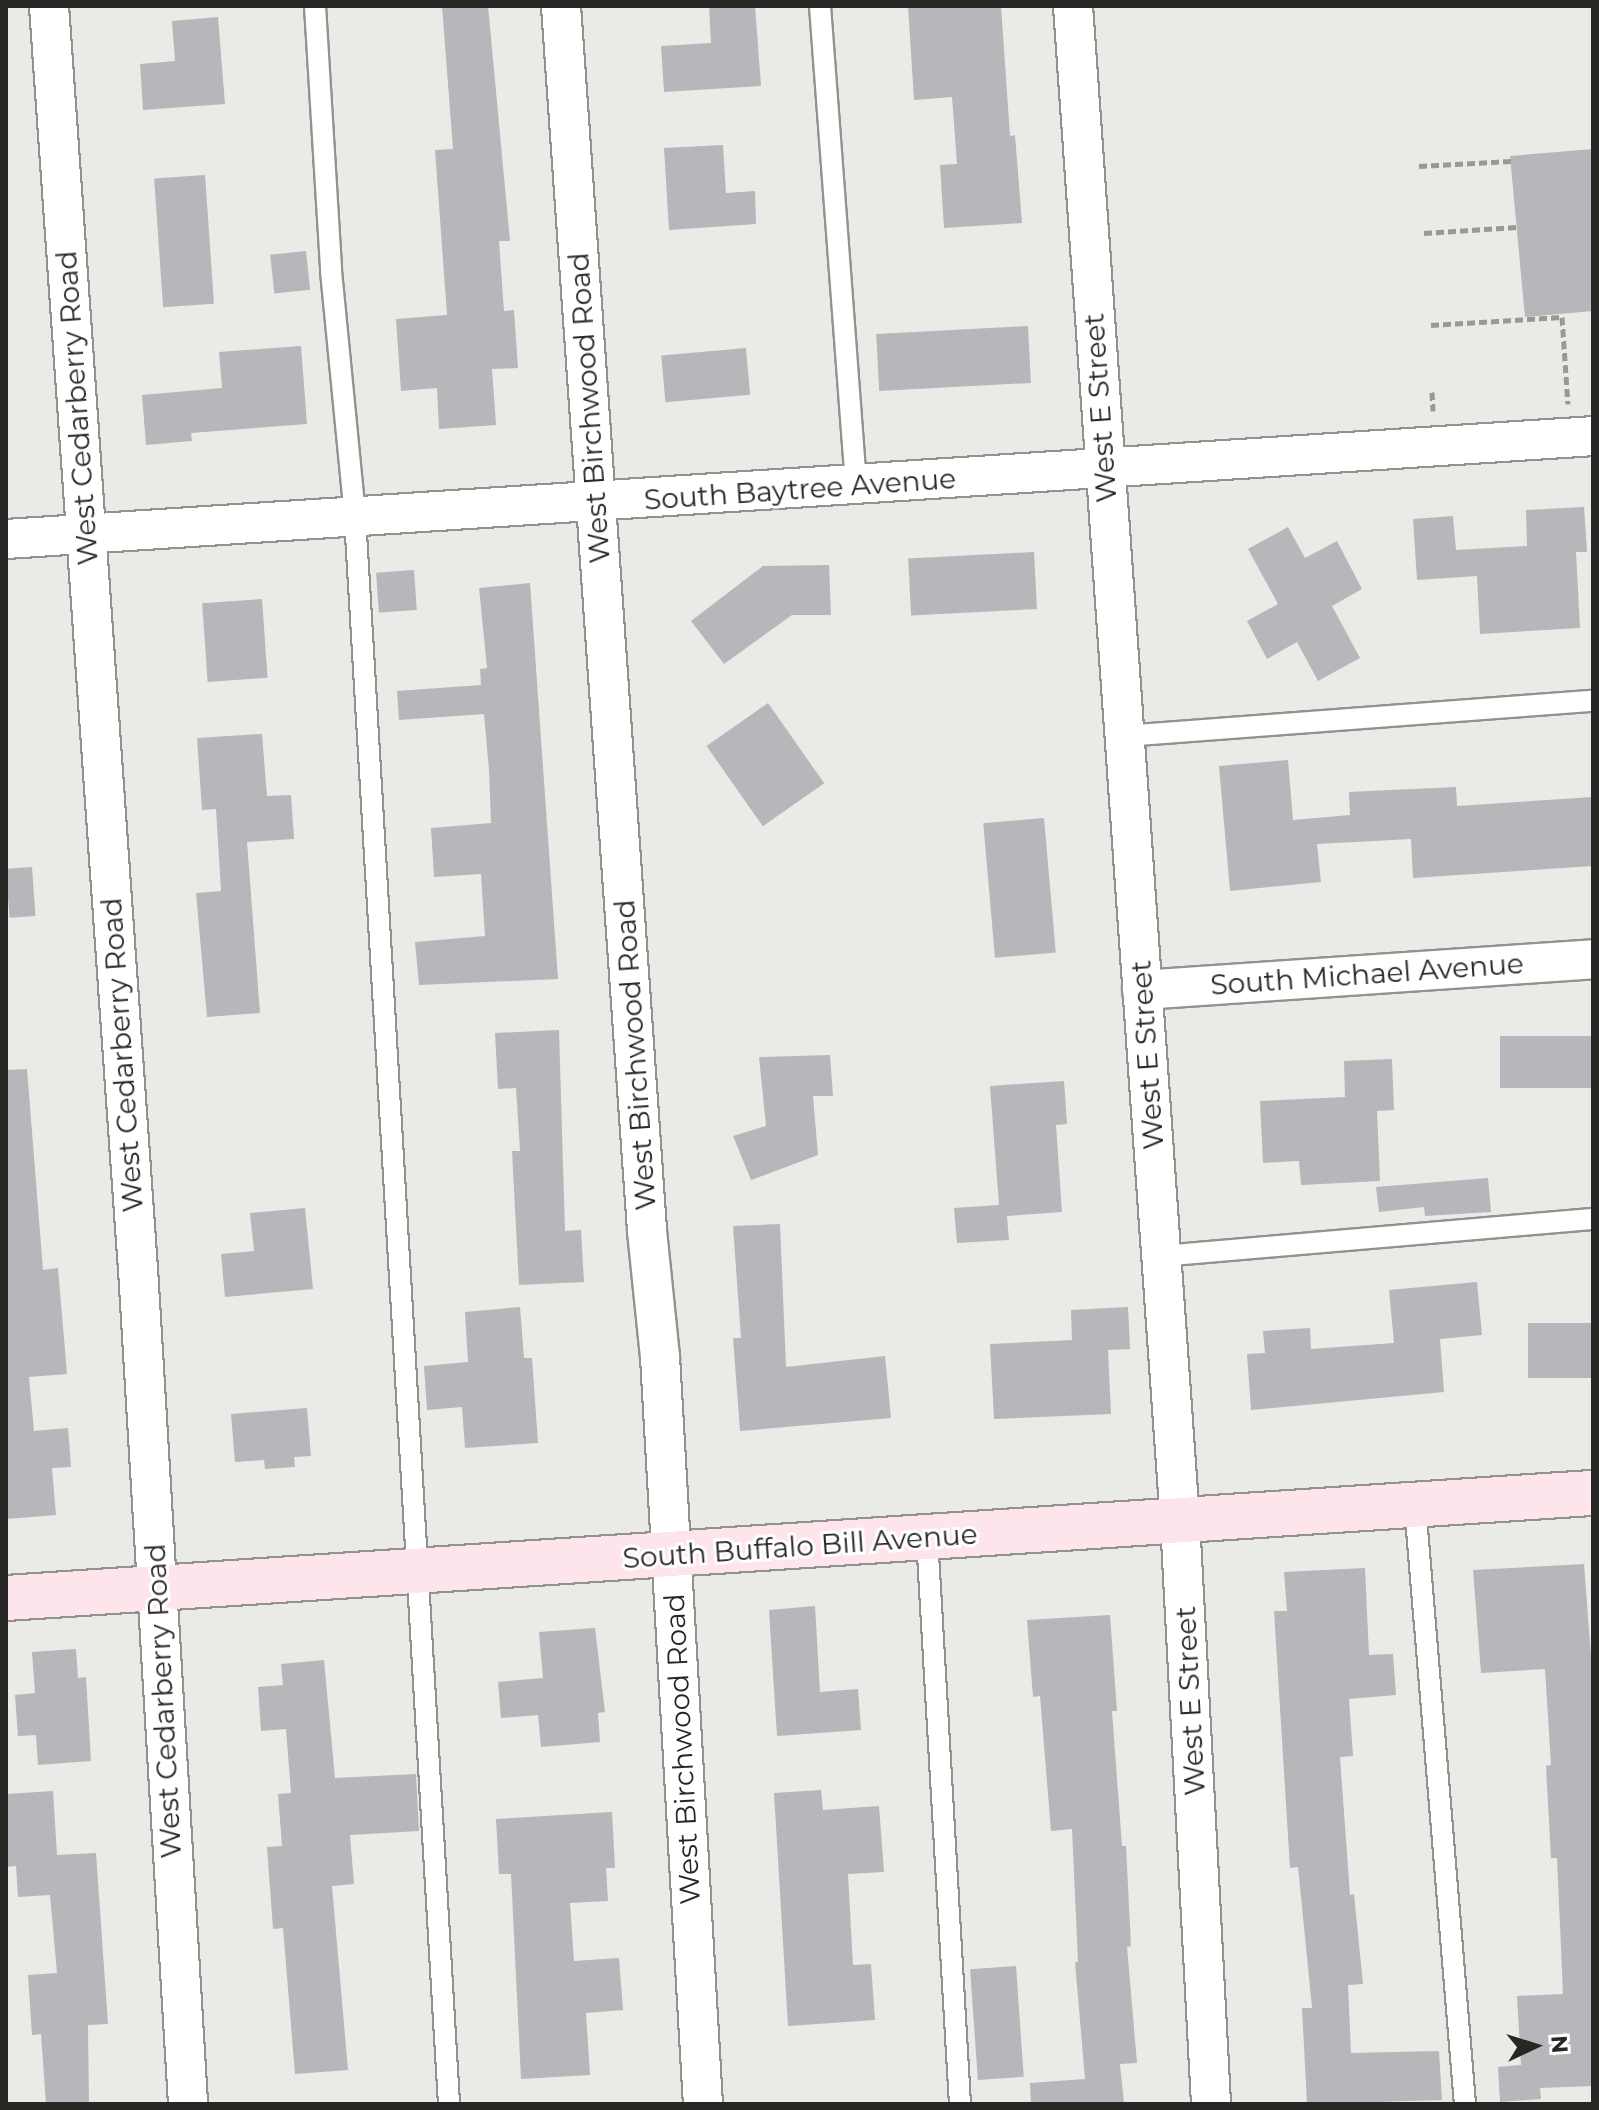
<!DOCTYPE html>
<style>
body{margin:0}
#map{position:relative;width:1599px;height:2110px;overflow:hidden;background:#eaeae6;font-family:Montserrat,sans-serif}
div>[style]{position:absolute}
.building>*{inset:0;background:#b7b6ba;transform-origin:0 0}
.path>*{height:5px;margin-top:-2.5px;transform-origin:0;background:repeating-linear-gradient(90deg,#989895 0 8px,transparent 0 12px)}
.roads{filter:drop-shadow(2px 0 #92928e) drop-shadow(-2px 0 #92928e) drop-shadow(0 2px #92928e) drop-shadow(0 -2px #92928e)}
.service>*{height:20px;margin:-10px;padding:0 10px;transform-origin:10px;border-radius:10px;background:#fff}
.minor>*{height:38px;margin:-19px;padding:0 19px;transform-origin:19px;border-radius:19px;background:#fff}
.secondary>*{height:44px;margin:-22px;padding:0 22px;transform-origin:22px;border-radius:22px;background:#fde5eb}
span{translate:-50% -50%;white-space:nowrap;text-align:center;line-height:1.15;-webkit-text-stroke:6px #fff;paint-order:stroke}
.street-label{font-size:28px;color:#272725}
.frame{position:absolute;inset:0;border:8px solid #272725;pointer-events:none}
.north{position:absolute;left:1495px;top:2006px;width:80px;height:80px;-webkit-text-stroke:6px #fff;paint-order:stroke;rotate:86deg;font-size:22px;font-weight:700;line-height:32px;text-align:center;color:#272725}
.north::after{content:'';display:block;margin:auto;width:28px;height:36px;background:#272725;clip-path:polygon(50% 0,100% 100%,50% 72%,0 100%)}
</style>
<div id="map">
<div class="building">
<i style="clip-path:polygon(442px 6px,488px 6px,510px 241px,499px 241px,504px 311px,514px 310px,518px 368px,492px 369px,496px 425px,439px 429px,437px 388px,401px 391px,396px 319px,447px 315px,435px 150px,453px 149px)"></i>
<i style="clip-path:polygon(709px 6px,755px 6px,761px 86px,664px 92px,661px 46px,711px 43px)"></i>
<i style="clip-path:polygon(908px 6px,1001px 6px,1010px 136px,1015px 135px,1022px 223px,944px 228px,940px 165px,957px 164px,952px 97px,914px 100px)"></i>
<i style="clip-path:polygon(218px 17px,225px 104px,143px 110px,140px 64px,175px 61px,172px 21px)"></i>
<i style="clip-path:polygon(723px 145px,726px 193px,755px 191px,756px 224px,669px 230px,664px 148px)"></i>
<i style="clip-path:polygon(1593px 149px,1593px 311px,1525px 317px,1510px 156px)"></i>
<i style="left:205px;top:175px;width:129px;height:51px;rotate:86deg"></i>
<i style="left:306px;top:251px;width:39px;height:36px;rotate:84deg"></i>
<i style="left:1028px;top:326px;width:57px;height:152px;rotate:87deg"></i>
<i style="clip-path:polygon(301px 346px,307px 424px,191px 433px,192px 441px,146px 445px,142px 395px,222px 388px,219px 352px)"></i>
<i style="left:746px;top:348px;width:47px;height:85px;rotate:85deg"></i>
<i style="clip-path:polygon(1584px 507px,1587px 552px,1576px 552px,1580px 628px,1480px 634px,1477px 576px,1417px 580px,1413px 519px,1453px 516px,1456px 550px,1527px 546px,1526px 510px)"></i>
<i style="clip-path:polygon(1288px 527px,1305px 558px,1337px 541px,1362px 589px,1332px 606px,1360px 658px,1318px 681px,1297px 642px,1267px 659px,1247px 621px,1278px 604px,1248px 549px)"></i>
<i style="left:1034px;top:552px;width:57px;height:126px;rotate:87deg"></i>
<i style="clip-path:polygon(829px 565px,831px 615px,792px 615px,724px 664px,691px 621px,763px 566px)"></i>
<i style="left:414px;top:570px;width:40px;height:38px;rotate:86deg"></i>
<i style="clip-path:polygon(530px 583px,558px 979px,419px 985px,415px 942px,485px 936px,481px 874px,434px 877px,431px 828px,491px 823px,489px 770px,484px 714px,399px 720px,397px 691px,481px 685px,480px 669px,487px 668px,479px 588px)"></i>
<i style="left:262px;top:599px;width:79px;height:60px;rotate:86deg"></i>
<i style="left:768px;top:703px;width:98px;height:75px;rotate:55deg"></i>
<i style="clip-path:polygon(262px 734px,267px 796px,291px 795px,294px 839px,247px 842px,260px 1013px,207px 1017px,196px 893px,221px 891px,216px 809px,202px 810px,197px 738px)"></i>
<i style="clip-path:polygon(1288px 760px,1293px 820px,1350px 815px,1349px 792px,1456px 787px,1457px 806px,1593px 797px,1593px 866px,1413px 878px,1411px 839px,1317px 844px,1321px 882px,1230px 891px,1219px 766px)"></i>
<i style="left:1044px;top:818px;width:135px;height:61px;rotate:85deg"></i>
<i style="left:32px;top:867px;width:49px;height:26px;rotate:86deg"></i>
<i style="clip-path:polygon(559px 1030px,565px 1231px,581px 1230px,584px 1282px,519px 1285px,512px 1151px,520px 1151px,516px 1088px,498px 1089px,495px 1033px)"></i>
<i style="left:1593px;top:1036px;width:52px;height:93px;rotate:90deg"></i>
<i style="clip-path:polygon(830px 1055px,833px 1096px,813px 1096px,818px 1155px,751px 1180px,733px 1136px,766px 1126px,759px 1057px)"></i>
<i style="clip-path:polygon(1392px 1059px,1394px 1110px,1377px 1111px,1380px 1181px,1301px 1185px,1299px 1161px,1263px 1163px,1260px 1101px,1345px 1097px,1344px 1061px)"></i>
<i style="clip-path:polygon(27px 1069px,43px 1270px,58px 1268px,67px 1374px,29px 1377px,34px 1431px,68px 1428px,71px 1467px,52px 1468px,56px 1515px,6px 1519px,6px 1070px)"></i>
<i style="clip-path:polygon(1064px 1081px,1067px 1124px,1056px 1125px,1062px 1212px,1007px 1216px,1009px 1240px,957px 1243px,954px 1208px,999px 1205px,990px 1086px)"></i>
<i style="clip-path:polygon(1488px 1178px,1491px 1212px,1425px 1216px,1424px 1207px,1379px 1212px,1376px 1187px)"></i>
<i style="clip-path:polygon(305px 1208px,313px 1289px,225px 1297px,221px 1254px,254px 1251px,250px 1213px)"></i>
<i style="clip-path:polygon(780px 1224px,786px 1367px,885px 1356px,891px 1418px,740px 1431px,733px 1338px,741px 1338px,733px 1226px)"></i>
<i style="clip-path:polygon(1477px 1282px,1482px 1335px,1440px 1339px,1444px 1392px,1251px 1410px,1247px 1354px,1265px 1353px,1263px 1331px,1310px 1328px,1311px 1349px,1394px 1343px,1389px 1290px)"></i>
<i style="clip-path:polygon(520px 1307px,524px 1358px,532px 1358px,538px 1443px,465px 1448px,462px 1407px,427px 1410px,424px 1366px,468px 1362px,465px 1312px)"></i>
<i style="clip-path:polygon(1128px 1307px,1130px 1349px,1108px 1350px,1111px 1414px,994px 1419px,990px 1344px,1072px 1340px,1071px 1310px)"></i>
<i style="left:1593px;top:1323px;width:55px;height:65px;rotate:90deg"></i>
<i style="clip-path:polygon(307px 1408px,311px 1456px,294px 1457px,295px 1467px,265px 1469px,264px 1460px,235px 1462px,231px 1414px)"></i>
<i style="clip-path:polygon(1584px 1564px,1593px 1683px,1593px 2086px,1540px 2088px,1541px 2099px,1500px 2102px,1498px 2067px,1521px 2065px,1517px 1996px,1563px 1994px,1557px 1858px,1551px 1858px,1546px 1766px,1551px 1765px,1545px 1669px,1481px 1673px,1473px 1570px)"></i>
<i style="clip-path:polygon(1365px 1568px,1369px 1655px,1393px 1654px,1396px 1695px,1349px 1699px,1353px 1756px,1340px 1757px,1350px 1895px,1354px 1894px,1363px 1984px,1348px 1985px,1351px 2053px,1439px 2051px,1442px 2100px,1307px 2104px,1302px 2008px,1312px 2008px,1298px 1867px,1290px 1868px,1274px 1611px,1287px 1611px,1284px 1572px)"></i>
<i style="clip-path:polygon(815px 1606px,820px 1692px,858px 1689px,861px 1730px,777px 1736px,769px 1610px)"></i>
<i style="clip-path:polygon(1110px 1615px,1117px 1711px,1112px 1711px,1122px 1846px,1126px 1846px,1131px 1946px,1127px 1947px,1137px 2063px,1120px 2064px,1124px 2104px,1031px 2104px,1030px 2083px,1085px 2079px,1075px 1962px,1078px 1962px,1072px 1829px,1051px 1831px,1040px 1696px,1033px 1697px,1027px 1620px)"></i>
<i style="clip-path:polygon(595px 1628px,605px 1712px,598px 1713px,600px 1742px,541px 1747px,538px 1715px,501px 1718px,498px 1682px,543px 1678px,539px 1632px)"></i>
<i style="clip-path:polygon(76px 1649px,78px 1678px,86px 1677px,91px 1761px,38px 1765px,36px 1735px,18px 1736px,15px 1695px,35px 1693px,32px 1652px)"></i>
<i style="clip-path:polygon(324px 1660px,335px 1778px,416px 1774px,419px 1831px,350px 1835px,354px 1884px,332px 1886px,348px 2070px,295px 2074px,283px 1928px,273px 1929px,267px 1847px,282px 1846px,278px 1794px,291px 1793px,286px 1729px,261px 1731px,258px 1687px,283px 1685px,281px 1664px)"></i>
<i style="clip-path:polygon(821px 1790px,823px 1810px,879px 1806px,884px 1872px,848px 1874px,853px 1965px,871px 1964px,875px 2020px,788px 2026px,774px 1793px)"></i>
<i style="clip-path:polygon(53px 1791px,57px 1855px,96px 1853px,108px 2024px,88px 2025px,89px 2104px,46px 2104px,41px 2034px,32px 2035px,28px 1975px,57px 1973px,50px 1895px,18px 1897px,16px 1866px,6px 1867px,6px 1794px)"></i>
<i style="clip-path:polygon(612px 1812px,615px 1868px,606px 1868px,608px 1901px,570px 1903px,574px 1961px,619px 1958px,623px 2010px,586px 2013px,590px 2075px,521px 2079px,511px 1874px,499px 1874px,496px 1819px)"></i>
<i style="left:1016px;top:1966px;width:111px;height:46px;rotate:86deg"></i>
</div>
<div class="path">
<i style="left:1419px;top:166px;width:92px;rotate:-3.1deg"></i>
<i style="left:1424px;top:233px;width:93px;rotate:-3.7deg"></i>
<i style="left:1431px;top:325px;width:131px;rotate:-3.5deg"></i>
<i style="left:1562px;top:317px;width:87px;rotate:86.1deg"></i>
<i style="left:1432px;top:392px;width:19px;rotate:87deg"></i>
</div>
<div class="roads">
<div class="service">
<i style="left:315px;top:6px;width:265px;rotate:86.5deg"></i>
<i style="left:331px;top:271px;width:247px;rotate:84.4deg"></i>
<i style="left:355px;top:517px;width:1590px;rotate:86.61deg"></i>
<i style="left:820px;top:6px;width:481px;rotate:85.7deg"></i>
<i style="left:1124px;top:736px;width:470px;rotate:-4.3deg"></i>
<i style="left:1161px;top:1256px;width:434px;rotate:-4.9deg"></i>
<i style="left:1415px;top:1505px;width:601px;rotate:85.23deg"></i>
<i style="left:927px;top:1537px;width:568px;rotate:86.67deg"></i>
</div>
<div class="minor">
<i style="left:49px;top:6px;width:1266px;rotate:85.97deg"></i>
<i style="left:138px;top:1269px;width:836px;rotate:86.57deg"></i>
<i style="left:561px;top:6px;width:1228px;rotate:85.98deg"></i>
<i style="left:647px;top:1231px;width:127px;rotate:84.1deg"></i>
<i style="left:660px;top:1357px;width:748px;rotate:86.71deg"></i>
<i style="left:1073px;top:6px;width:1518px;rotate:85.96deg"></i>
<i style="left:1180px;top:1520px;width:585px;rotate:86.96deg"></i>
<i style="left:6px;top:539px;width:1590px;rotate:-3.71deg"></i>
<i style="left:1142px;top:990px;width:452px;rotate:-3.9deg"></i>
</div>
<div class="secondary">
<i style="left:6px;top:1598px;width:1590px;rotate:-3.79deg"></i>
</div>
</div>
<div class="street-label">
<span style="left:77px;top:408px;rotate:-94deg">West Cedarberry Road</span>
<span style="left:589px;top:408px;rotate:-94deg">West Birchwood Road</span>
<span style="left:1100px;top:408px;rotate:-94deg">West E Street</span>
<span style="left:800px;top:489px;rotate:-4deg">South Baytree Avenue</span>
<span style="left:1367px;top:974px;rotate:-4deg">South Michael Avenue</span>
<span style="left:122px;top:1055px;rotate:-94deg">West Cedarberry Road</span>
<span style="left:635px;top:1055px;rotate:-94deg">West Birchwood Road</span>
<span style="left:1147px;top:1055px;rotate:-94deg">West E Street</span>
<span style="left:800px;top:1546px;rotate:-4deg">South Buffalo Bill Avenue</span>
<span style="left:163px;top:1701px;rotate:-93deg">West Cedarberry Road</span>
<span style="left:1190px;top:1701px;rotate:-93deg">West E Street</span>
<span style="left:682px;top:1749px;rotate:-93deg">West Birchwood Road</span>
</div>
<div class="frame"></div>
<div class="north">N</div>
</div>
